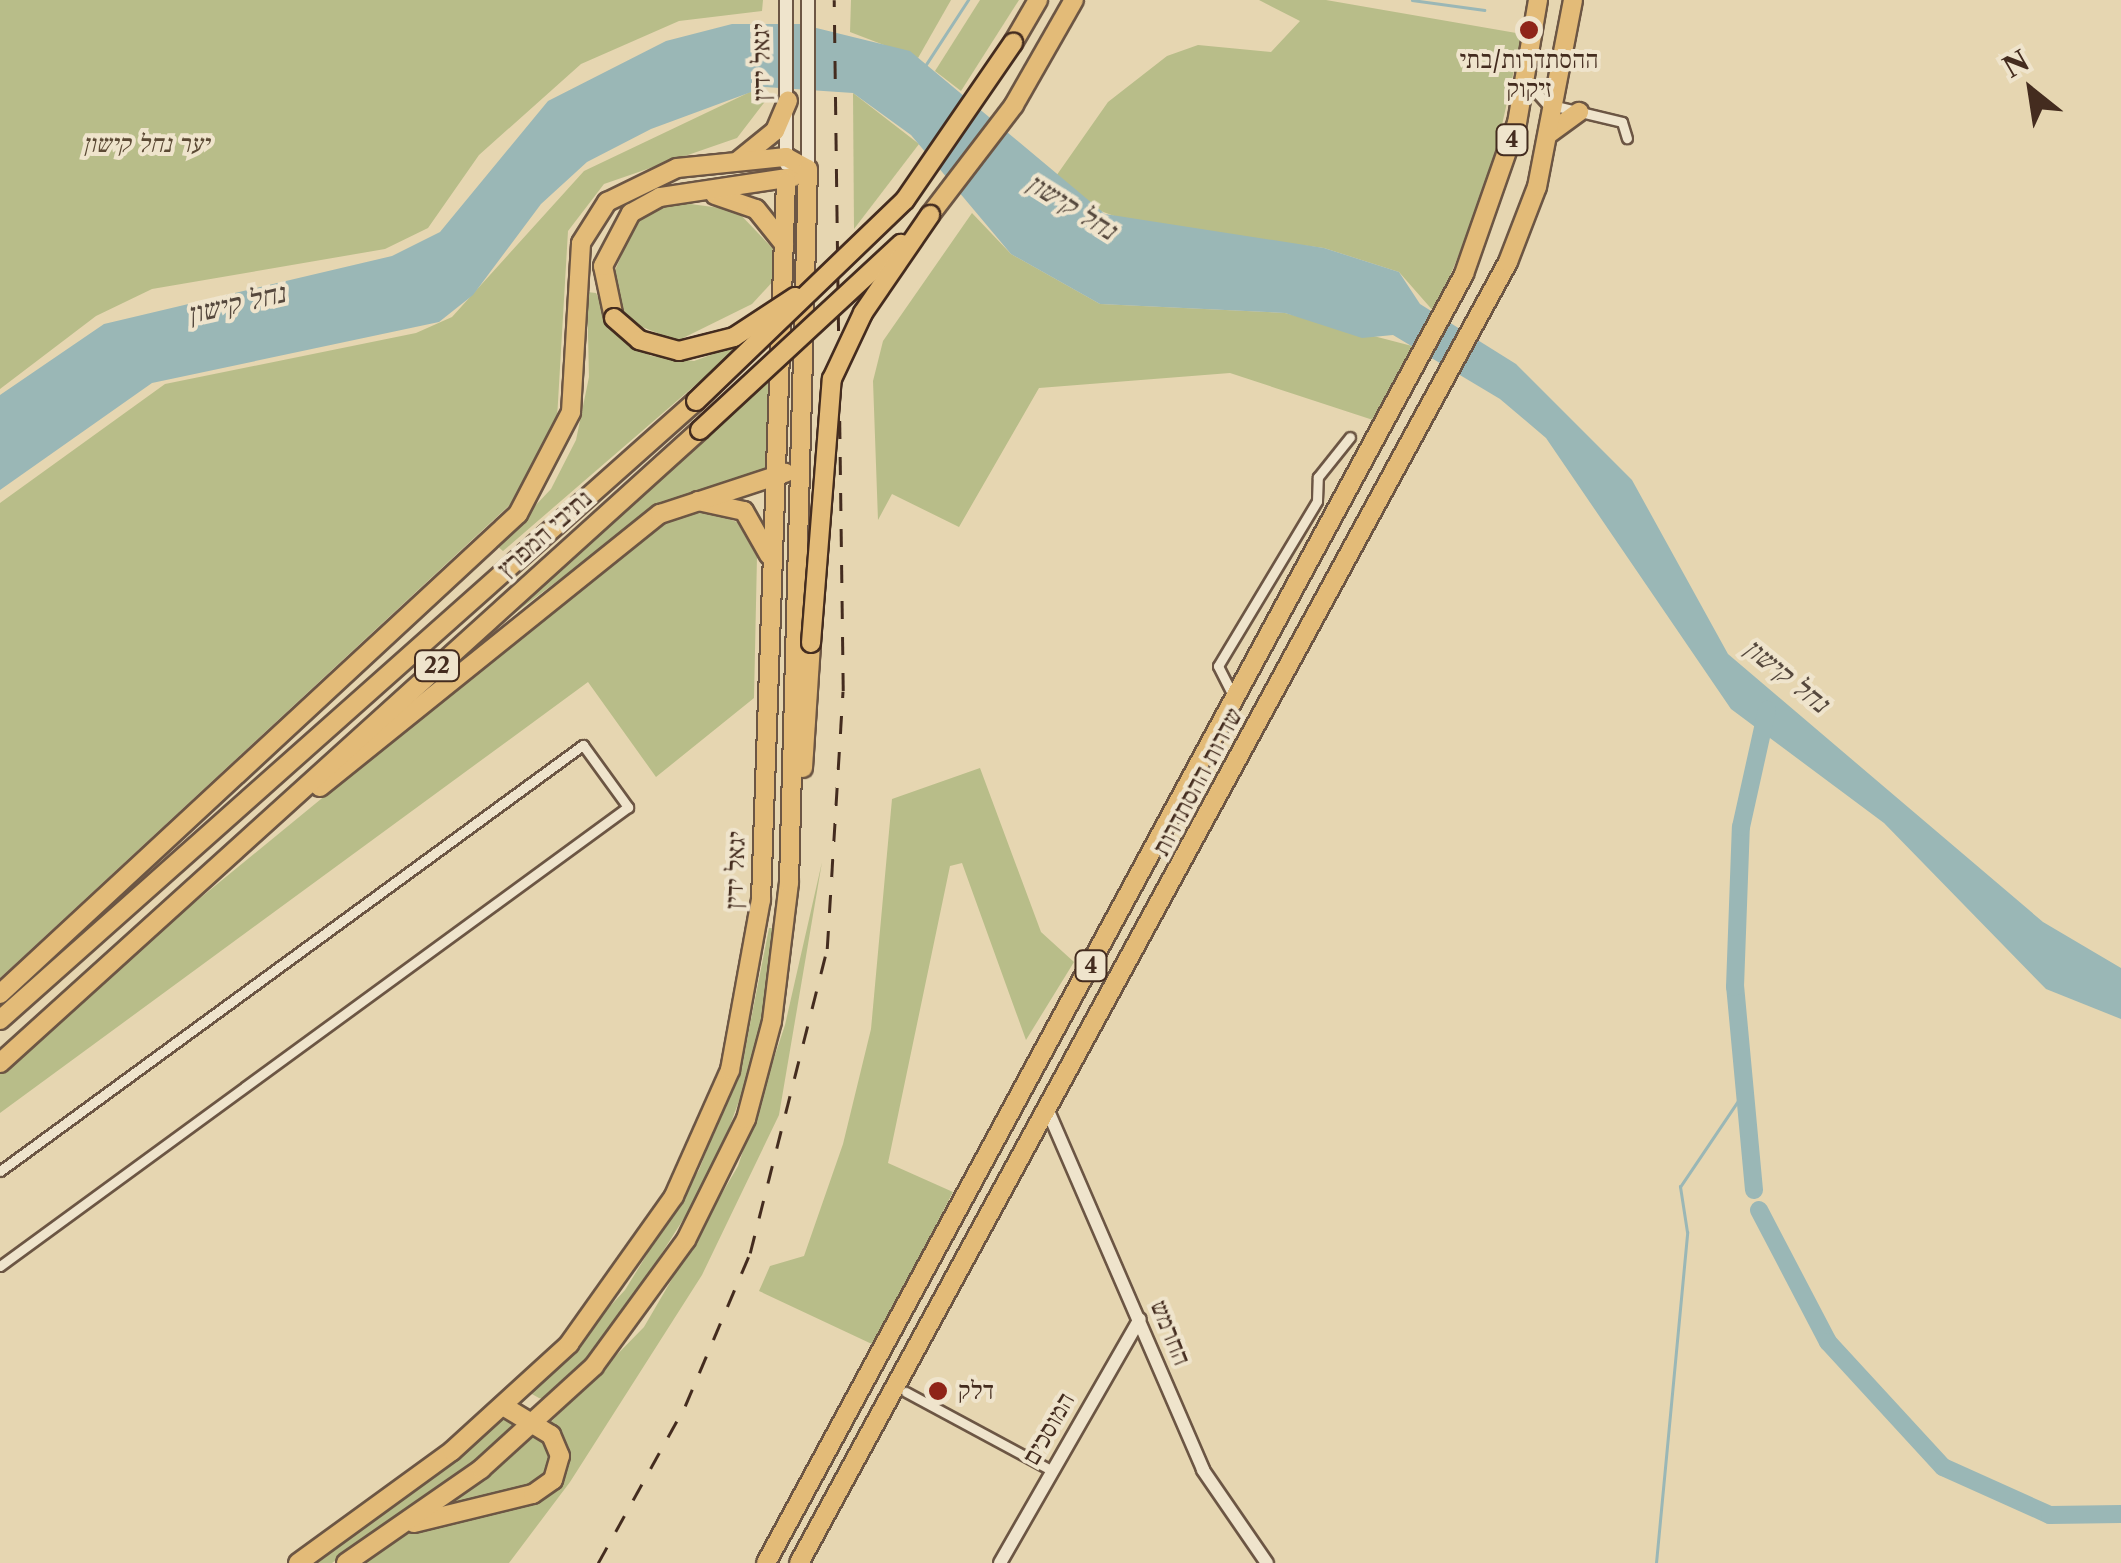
<!DOCTYPE html>
<meta charset="utf-8">
<style>
body{margin:0}
#map{position:relative;width:2121px;height:1563px;overflow:hidden;background:#e6d6b1;font-family:"Libre Caslon Text","Frank Ruhl Libre",serif}
div>[style]{position:absolute}
.green>*{inset:0;background:#b8bd89}
.water>*{inset:0;background:#9ab7b6}
.stream>*{height:2.5px;margin:-1.25px;padding:0 1.25px;transform-origin:1.25px;border-radius:1.25px;background:#9ab7b6}
.river>*{height:18px;margin:-9px;padding:0 9px;transform-origin:9px;border-radius:9px;background:#9ab7b6}
.roads{filter:drop-shadow(2px 0 #6c5644) drop-shadow(-2px 0 #6c5644) drop-shadow(0 2px #6c5644) drop-shadow(0 -2px #6c5644)}
.street>*{height:9px;margin:-4.5px;padding:0 4.5px;transform-origin:4.5px;border-radius:4.5px;background:#efe4cc}
.secondary>*{height:12px;margin:-6px;padding:0 6px;transform-origin:6px;border-radius:6px;background:#efe4cc}
.highway>*{height:18px;margin:-9px;padding:0 9px;transform-origin:9px;border-radius:9px;background:#e3bb78}
.rail>*{height:2.5px;margin-top:-1.25px;transform-origin:0;background:repeating-linear-gradient(90deg,#442c1f 0 18px,transparent 0 36px)}
.bridges{filter:drop-shadow(2px 0 #442c1f) drop-shadow(-2px 0 #442c1f) drop-shadow(0 2px #442c1f) drop-shadow(0 -2px #442c1f)}
.highway-bridge>*{height:18px;margin:-9px;padding:0 9px;transform-origin:9px;border-radius:9px;background:#e3bb78}
.dots>*{width:28px;height:28px;translate:-50% -50%;box-sizing:border-box;border:5px solid #efe4cc;border-radius:50%}
span{translate:-50% -50%;white-space:nowrap;text-align:center;line-height:1.15;-webkit-text-stroke:8px #efe4cc;paint-order:stroke}
.shield-label span{padding:2px 8px;background:#efe4cc;border:2px solid;border-radius:8px;-webkit-text-stroke-width:0}
.shield-label{font-size:22px;color:#442c1f;font-weight:700}
.poi-label{font-size:25px;color:#442c1f}
.left{translate:0 -50%;text-align:left}
.street-label{font-size:25px;color:#442c1f}
.park-label{font-size:25px;color:#5b4934;font-style:italic}
.water-label{font-size:28px;color:#55483d;font-style:italic}
.north{position:absolute;left:1981px;top:40px;width:100px;height:100px;-webkit-text-stroke:8px #efe4cc;paint-order:stroke;rotate:330deg;font-size:28px;font-weight:700;line-height:40px;text-align:center;color:#442c1f}
.north::after{content:'';display:block;margin:auto;width:35px;height:45px;background:#442c1f;clip-path:polygon(50% 0,100% 100%,50% 72%,0 100%)}
</style>
<div id="map">
<div class="green">
<i style="clip-path:polygon(0 0,763px 0,762px 11px,679px 21px,581px 64px,479px 155px,428px 228px,385px 249px,152px 289px,96px 316px,0 389px)"></i>
<i style="clip-path:polygon(851px 0,951px 0,918px 58px,850px 32px)"></i>
<i style="clip-path:polygon(980px 0,1019px 0,961px 91px,935px 71px)"></i>
<i style="clip-path:polygon(1259px 0,1326px 0,1522px 34px,1491px 175px,1435px 313px,1399px 272px,1324px 248px,1133px 223px,1082px 204px,1054px 179px,1108px 102px,1167px 56px,1198px 45px,1271px 52px,1300px 21px)"></i>
<i style="clip-path:polygon(750px 92px,770px 95px,737px 138px,604px 184px,568px 231px,557px 419px,515px 500px,0 978px,0 503px,165px 384px,416px 333px,452px 317px,584px 171px)"></i>
<i style="clip-path:polygon(853px 93px,919px 144px,854px 229px)"></i>
<i style="clip-path:polygon(675px 202px,736px 210px,779px 255px,775px 279px,752px 304px,677px 341px,630px 322px,609px 284px,637px 220px)"></i>
<i style="clip-path:polygon(972px 213px,1011px 254px,1100px 304px,1285px 313px,1412px 346px,1373px 420px,1230px 373px,1039px 388px,959px 527px,892px 494px,878px 520px,873px 381px,883px 341px)"></i>
<i style="clip-path:polygon(587px 292px,596px 293px,618px 336px,651px 356px,694px 361px,744px 343px,503px 551px,497px 546px,551px 489px,576px 440px,589px 377px)"></i>
<i style="clip-path:polygon(772px 376px,766px 473px,653px 509px,458px 656px)"></i>
<i style="clip-path:polygon(709px 512px,737px 522px,757px 557px,754px 698px,656px 777px,588px 682px,0 1113px,0 1074px,138px 949px,615px 558px,677px 516px)"></i>
<i style="clip-path:polygon(980px 768px,1041px 932px,1074px 962px,1026px 1040px,962px 863px,950px 866px,888px 1163px,953px 1192px,874px 1345px,759px 1291px,770px 1266px,804px 1256px,843px 1144px,871px 1029px,892px 799px)"></i>
<i style="clip-path:polygon(822px 862px,779px 1115px,702px 1275px,570px 1482px,509px 1563px,359px 1563px,421px 1526px,557px 1485px,549px 1424px,644px 1327px,738px 1166px,785px 1025px)"></i>
<i style="clip-path:polygon(769px 928px,777px 928px,756px 1055px,712px 1174px,603px 1346px,548px 1400px,539px 1398px,530px 1393px,625px 1290px,699px 1170px,744px 1055px)"></i>
<i style="clip-path:polygon(506px 1416px,516px 1426px,467px 1469px,332px 1563px,309px 1563px)"></i>
<i style="clip-path:polygon(538px 1430px,555px 1456px,544px 1485px,434px 1509px)"></i>
</div>
<div class="water">
<i style="clip-path:polygon(732px 24px,800px 24px,910px 51px,1105px 214px,1324px 248px,1399px 272px,1420px 304px,1516px 364px,1632px 480px,1728px 654px,2043px 922px,2121px 968px,2121px 1019px,2046px 989px,1884px 823px,1731px 709px,1546px 438px,1500px 399px,1393px 335px,1362px 338px,1285px 313px,1100px 304px,1011px 254px,911px 135px,853px 93px,765px 87px,651px 129px,587px 162px,541px 204px,473px 295px,439px 322px,152px 383px,0 490px,0 395px,104px 324px,392px 256px,440px 232px,548px 101px,666px 41px)"></i>
</div>
<div class="stream">
<i style="left:1412px;top:0;width:73px;rotate:7.9deg"></i>
<i style="left:925px;top:66px;width:79px;rotate:-56.9deg"></i>
<i style="left:1656px;top:1563px;width:332px;rotate:-84.6deg"></i>
<i style="left:1687px;top:1232px;width:46px;rotate:-98.8deg"></i>
<i style="left:1680px;top:1187px;width:111px;rotate:-56deg"></i>
</div>
<div class="river">
<i style="left:1754px;top:1190px;width:204px;rotate:-95.3deg"></i>
<i style="left:1735px;top:987px;width:160px;rotate:-87.9deg"></i>
<i style="left:1741px;top:827px;width:120px;rotate:-77.5deg"></i>
<i style="left:1759px;top:1210px;width:149px;rotate:62.4deg"></i>
<i style="left:1828px;top:1342px;width:170px;rotate:47.4deg"></i>
<i style="left:1943px;top:1467px;width:117px;rotate:24.2deg"></i>
<i style="left:2050px;top:1515px;width:71px;rotate:-0.8deg"></i>
</div>
<div class="roads">
<div class="street">
<i style="left:1526px;top:81px;width:31px;rotate:48deg"></i>
<i style="left:1547px;top:104px;width:77px;rotate:13.5deg"></i>
<i style="left:1622px;top:122px;width:17px;rotate:73deg"></i>
<i style="left:1218px;top:666px;width:192px;rotate:-59deg"></i>
<i style="left:1317px;top:501px;width:24px;rotate:-88deg"></i>
<i style="left:1318px;top:477px;width:51px;rotate:-51.3deg"></i>
<i style="left:1218px;top:666px;width:31px;rotate:63deg"></i>
<i style="left:0;top:1171px;width:722px;rotate:-36.16deg"></i>
<i style="left:583px;top:745px;width:77px;rotate:54deg"></i>
<i style="left:628px;top:807px;width:778px;rotate:143.84deg"></i>
<i style="left:906px;top:1392px;width:165px;rotate:28.3deg"></i>
</div>
<div class="secondary">
<i style="left:808px;top:0;width:169px;rotate:90deg"></i>
<i style="left:786px;top:164px;width:164px;rotate:-90deg"></i>
<i style="left:1048px;top:1111px;width:391px;rotate:66.6deg"></i>
<i style="left:1203px;top:1470px;width:113px;rotate:55.5deg"></i>
<i style="left:1000px;top:1563px;width:281px;rotate:-60.2deg"></i>
</div>
<div class="highway">
<i style="left:1013px;top:43px;width:50px;rotate:-59.8deg"></i>
<i style="left:1550px;top:133px;width:36px;rotate:-36deg"></i>
<i style="left:739px;top:160px;width:46px;rotate:-38.9deg"></i>
<i style="left:775px;top:131px;width:33px;rotate:-67deg"></i>
<i style="left:715px;top:195px;width:43px;rotate:18.9deg"></i>
<i style="left:756px;top:209px;width:45px;rotate:51.3deg"></i>
<i style="left:930px;top:215px;width:138px;rotate:-52.6deg"></i>
<i style="left:1014px;top:105px;width:121px;rotate:-60.3deg"></i>
<i style="left:614px;top:318px;width:53px;rotate:-101.9deg"></i>
<i style="left:603px;top:266px;width:60px;rotate:-62.2deg"></i>
<i style="left:631px;top:213px;width:33px;rotate:-29deg"></i>
<i style="left:660px;top:197px;width:135px;rotate:-8.5deg"></i>
<i style="left:698px;top:501px;width:47px;rotate:12.3deg"></i>
<i style="left:744px;top:511px;width:51px;rotate:60.4deg"></i>
<i style="left:803px;top:768px;width:125px;rotate:-86.3deg"></i>
<i style="left:320px;top:787px;width:436px;rotate:-38.8deg"></i>
<i style="left:660px;top:514px;width:132px;rotate:-18.2deg"></i>
<i style="left:0;top:994px;width:706px;rotate:-42.82deg"></i>
<i style="left:518px;top:514px;width:115px;rotate:-62.5deg"></i>
<i style="left:571px;top:412px;width:169px;rotate:-86.6deg"></i>
<i style="left:581px;top:243px;width:49px;rotate:-57.6deg"></i>
<i style="left:607px;top:202px;width:78px;rotate:-25.9deg"></i>
<i style="left:677px;top:168px;width:110px;rotate:-5.8deg"></i>
<i style="left:786px;top:157px;width:25px;rotate:29deg"></i>
<i style="left:0;top:1020px;width:931px;rotate:-41.65deg"></i>
<i style="left:0;top:1063px;width:944px;rotate:-42.12deg"></i>
<i style="left:414px;top:1523px;width:122px;rotate:-13.7deg"></i>
<i style="left:533px;top:1494px;width:24px;rotate:-35deg"></i>
<i style="left:553px;top:1480px;width:25px;rotate:-74deg"></i>
<i style="left:560px;top:1456px;width:23px;rotate:-113deg"></i>
<i style="left:551px;top:1435px;width:54px;rotate:-148.7deg"></i>
<i style="left:298px;top:1563px;width:190px;rotate:-36deg"></i>
<i style="left:452px;top:1451px;width:159px;rotate:-42.4deg"></i>
<i style="left:569px;top:1344px;width:181px;rotate:-54.6deg"></i>
<i style="left:674px;top:1196px;width:138px;rotate:-66deg"></i>
<i style="left:730px;top:1070px;width:173px;rotate:-79.7deg"></i>
<i style="left:761px;top:900px;width:719px;rotate:-88.01deg"></i>
<i style="left:346px;top:1563px;width:165px;rotate:-34.8deg"></i>
<i style="left:481px;top:1469px;width:153px;rotate:-42.3deg"></i>
<i style="left:594px;top:1366px;width:156px;rotate:-53.9deg"></i>
<i style="left:686px;top:1240px;width:135px;rotate:-63.6deg"></i>
<i style="left:746px;top:1119px;width:101px;rotate:-75.1deg"></i>
<i style="left:772px;top:1021px;width:139px;rotate:-83deg"></i>
<i style="left:789px;top:883px;width:714px;rotate:-88.48deg"></i>
<i style="left:766px;top:1563px;width:1466px;rotate:-61.56deg"></i>
<i style="left:1464px;top:274px;width:160px;rotate:-70.7deg"></i>
<i style="left:1517px;top:123px;width:125px;rotate:-80.3deg"></i>
<i style="left:799px;top:1563px;width:1482px;rotate:-61.41deg"></i>
<i style="left:1508px;top:262px;width:80px;rotate:-68.9deg"></i>
<i style="left:1537px;top:187px;width:190px;rotate:-79.1deg"></i>
</div>
</div>
<div class="rail">
<i style="left:598px;top:1563px;width:179px;rotate:-61deg"></i>
<i style="left:685px;top:1406px;width:166px;rotate:-67deg"></i>
<i style="left:750px;top:1253px;width:314px;rotate:-75.8deg"></i>
<i style="left:827px;top:949px;width:258px;rotate:-86.5deg"></i>
<i style="left:843px;top:691px;width:691px;rotate:-90.75deg"></i>
</div>
<div class="bridges">
<div class="highway-bridge">
<i style="left:614px;top:318px;width:33px;rotate:41deg"></i>
<i style="left:639px;top:340px;width:41px;rotate:15.4deg"></i>
<i style="left:679px;top:351px;width:57px;rotate:-14.3deg"></i>
<i style="left:734px;top:337px;width:73px;rotate:-33.3deg"></i>
<i style="left:696px;top:401px;width:290px;rotate:-43.9deg"></i>
<i style="left:905px;top:200px;width:191px;rotate:-55.5deg"></i>
<i style="left:700px;top:430px;width:274px;rotate:-42.8deg"></i>
<i style="left:811px;top:643px;width:265px;rotate:-85.5deg"></i>
<i style="left:832px;top:379px;width:73px;rotate:-64.8deg"></i>
<i style="left:863px;top:313px;width:119px;rotate:-55.6deg"></i>
</div>
</div>
<div class="dots">
<i style="left:1529px;top:30px;background:#8f2418"></i>
<i style="left:938px;top:1391px;background:#8f2418"></i>
</div>
<div class="shield-label">
<span style="left:1512px;top:140px">4</span>
<span style="left:437px;top:666px">22</span>
<span style="left:1091px;top:966px">4</span>
</div>
<div class="poi-label">
<span style="left:1529px;top:75px">ההסתדרות/בתי<br>זיקוק</span>
<span class="left" style="left:958px;top:1391px">דלק</span>
</div>
<div class="street-label">
<span style="left:762px;top:62px;rotate:-91deg">יגאל ידין</span>
<span style="left:545px;top:534px;rotate:-42deg">נתיבי המפרץ</span>
<span style="left:1198px;top:782px;rotate:-62deg">שדרות ההסתדרות</span>
<span style="left:736px;top:870px;rotate:-88deg">יגאל ידין</span>
<span style="left:1170px;top:1333px;rotate:68deg">החרמש</span>
<span style="left:1049px;top:1429px;rotate:-60deg">המוסכים</span>
</div>
<div class="park-label">
<span style="left:146px;top:144px">יער נחל קישון</span>
</div>
<div class="water-label">
<span style="left:1072px;top:206px;rotate:32deg">נחל קישון</span>
<span style="left:236px;top:303px;rotate:-13deg">נחל קישון</span>
<span style="left:1787px;top:675px;rotate:39deg">נחל קישון</span>
</div>
<div class="north">N</div>
</div>
